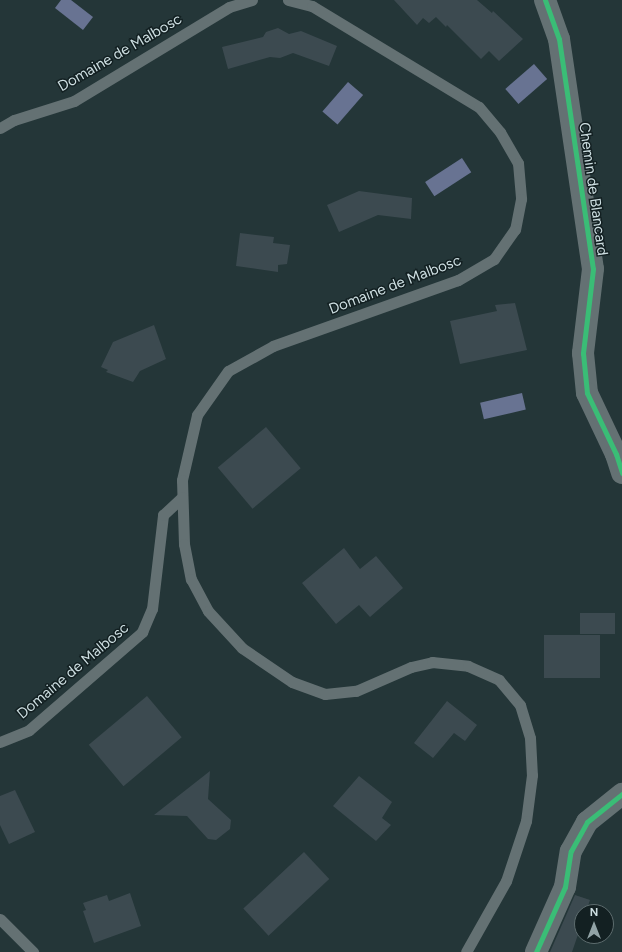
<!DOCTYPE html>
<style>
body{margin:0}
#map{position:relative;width:622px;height:952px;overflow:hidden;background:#243638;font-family:Figtree,sans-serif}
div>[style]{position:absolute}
.water>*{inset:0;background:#687392;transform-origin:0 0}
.building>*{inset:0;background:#3c4a50;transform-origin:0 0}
.lane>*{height:11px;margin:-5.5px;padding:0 5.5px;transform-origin:5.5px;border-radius:5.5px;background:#647173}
.street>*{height:22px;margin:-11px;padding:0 11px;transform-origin:11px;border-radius:11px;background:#647173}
.cycleway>*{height:5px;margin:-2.5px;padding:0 2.5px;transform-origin:2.5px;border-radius:2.5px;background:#3abd76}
span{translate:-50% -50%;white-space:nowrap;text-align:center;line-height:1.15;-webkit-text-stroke:3px #132022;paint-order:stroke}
.street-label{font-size:15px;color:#cddee1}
.north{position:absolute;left:574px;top:904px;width:40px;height:40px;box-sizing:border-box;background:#132022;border:1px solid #5d6c6e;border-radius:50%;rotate:0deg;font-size:11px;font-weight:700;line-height:16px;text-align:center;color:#cddee1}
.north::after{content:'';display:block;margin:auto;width:14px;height:18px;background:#92a3a6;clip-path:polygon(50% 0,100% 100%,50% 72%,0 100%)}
</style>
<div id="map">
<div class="water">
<i style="clip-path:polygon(61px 0,71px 0,93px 17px,83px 30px,55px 8px)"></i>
<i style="left:534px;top:64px;width:20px;height:38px;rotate:49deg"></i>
<i style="left:348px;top:82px;width:20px;height:39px;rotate:41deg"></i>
<i style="left:462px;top:158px;width:17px;height:44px;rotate:57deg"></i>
<i style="left:522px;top:393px;width:17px;height:43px;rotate:77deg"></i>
</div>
<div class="building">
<i style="clip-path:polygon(394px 0,477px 0,492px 13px,493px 11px,523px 39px,499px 61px,489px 51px,481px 59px,447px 25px,446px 27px,436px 17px,429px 23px,423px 18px,417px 25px)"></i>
<i style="clip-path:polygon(278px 28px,289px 34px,301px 31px,337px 46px,329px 66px,293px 53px,280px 58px,270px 57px,228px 69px,222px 47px,263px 37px,266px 32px)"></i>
<i style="clip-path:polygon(359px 191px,412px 198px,411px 219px,378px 215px,339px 232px,327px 205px)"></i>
<i style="clip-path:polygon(240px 233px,274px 237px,273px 243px,290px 245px,287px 264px,278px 265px,278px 272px,236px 266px)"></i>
<i style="clip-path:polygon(515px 303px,527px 350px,460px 364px,450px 321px,497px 311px,495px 305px)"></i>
<i style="clip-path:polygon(154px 325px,166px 359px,140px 371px,133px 382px,106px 372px,108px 370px,101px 367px,113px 342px)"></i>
<i style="left:266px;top:427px;width:54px;height:63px;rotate:50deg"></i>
<i style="clip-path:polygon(344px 548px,360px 569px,376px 556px,403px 588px,370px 617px,359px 605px,336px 624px,302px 583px)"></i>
<i style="left:580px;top:613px;width:35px;height:21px"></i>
<i style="left:544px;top:635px;width:56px;height:43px"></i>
<i style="left:147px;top:696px;width:54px;height:76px;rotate:50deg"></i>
<i style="clip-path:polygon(447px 701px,477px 725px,465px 741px,454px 733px,433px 758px,414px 743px)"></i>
<i style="clip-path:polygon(210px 771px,208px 799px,231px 820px,230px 829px,216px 840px,208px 839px,187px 816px,154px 815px)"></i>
<i style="clip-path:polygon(359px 776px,392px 802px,382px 818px,391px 825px,376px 841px,333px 806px)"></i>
<i style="clip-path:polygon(15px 790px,35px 832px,9px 844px,0 825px,0 796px)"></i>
<i style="left:304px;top:852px;width:37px;height:83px;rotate:47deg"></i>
<i style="clip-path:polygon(130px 893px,141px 926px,94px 943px,83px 911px,86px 910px,83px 903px,107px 895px,109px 901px)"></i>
<i style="clip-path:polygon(575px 895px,590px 900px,586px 912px,582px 912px,582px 923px,572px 952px,550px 952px)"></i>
</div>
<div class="lane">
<i style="left:288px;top:0;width:25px;rotate:14deg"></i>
<i style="left:312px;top:6px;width:195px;rotate:31.2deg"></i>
<i style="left:479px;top:107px;width:33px;rotate:50deg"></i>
<i style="left:500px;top:132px;width:36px;rotate:60deg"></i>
<i style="left:518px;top:163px;width:36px;rotate:85deg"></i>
<i style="left:521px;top:199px;width:31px;rotate:101deg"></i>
<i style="left:515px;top:229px;width:37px;rotate:125deg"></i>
<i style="left:494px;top:259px;width:42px;rotate:149.7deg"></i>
<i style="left:458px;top:280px;width:196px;rotate:160.4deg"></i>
<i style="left:273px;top:346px;width:51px;rotate:150.9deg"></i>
<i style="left:228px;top:371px;width:54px;rotate:125.2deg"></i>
<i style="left:197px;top:415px;width:67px;rotate:103deg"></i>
<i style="left:182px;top:480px;width:64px;rotate:88.2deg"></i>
<i style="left:184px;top:544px;width:36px;rotate:79deg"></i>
<i style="left:191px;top:579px;width:36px;rotate:62deg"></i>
<i style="left:208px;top:611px;width:50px;rotate:47.4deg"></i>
<i style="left:242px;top:648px;width:60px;rotate:34.2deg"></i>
<i style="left:292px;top:682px;width:35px;rotate:20deg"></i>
<i style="left:325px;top:694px;width:31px;rotate:-6deg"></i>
<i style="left:356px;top:691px;width:60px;rotate:-23.6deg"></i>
<i style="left:411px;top:667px;width:22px;rotate:-13deg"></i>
<i style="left:432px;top:662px;width:36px;rotate:6deg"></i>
<i style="left:468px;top:666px;width:34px;rotate:24deg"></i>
<i style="left:499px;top:680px;width:33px;rotate:50deg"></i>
<i style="left:520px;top:705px;width:34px;rotate:73deg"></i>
<i style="left:530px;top:738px;width:37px;rotate:87deg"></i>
<i style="left:532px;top:775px;width:46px;rotate:97.4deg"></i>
<i style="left:526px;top:821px;width:63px;rotate:108.4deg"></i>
<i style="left:506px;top:881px;width:81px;rotate:119.4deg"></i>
<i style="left:0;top:128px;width:16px;rotate:-30deg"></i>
<i style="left:14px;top:120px;width:63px;rotate:-17.6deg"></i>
<i style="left:74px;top:101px;width:181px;rotate:-31.2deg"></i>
<i style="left:229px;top:7px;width:24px;rotate:-17deg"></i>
<i style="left:0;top:742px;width:31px;rotate:-22deg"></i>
<i style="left:29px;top:730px;width:150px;rotate:-40.9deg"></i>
<i style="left:142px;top:632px;width:25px;rotate:-67deg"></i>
<i style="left:152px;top:609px;width:95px;rotate:-83.3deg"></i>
<i style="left:163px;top:515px;width:26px;rotate:-43deg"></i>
<i style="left:0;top:919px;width:47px;rotate:45deg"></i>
</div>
<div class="street">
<i style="left:545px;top:0;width:41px;rotate:70.3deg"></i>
<i style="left:559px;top:39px;width:232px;rotate:81.6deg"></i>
<i style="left:593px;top:269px;width:85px;rotate:96.8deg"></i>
<i style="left:583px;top:353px;width:40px;rotate:84.3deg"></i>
<i style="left:587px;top:393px;width:68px;rotate:64.6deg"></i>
<i style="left:616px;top:454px;width:20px;rotate:72deg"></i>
<i style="left:536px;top:952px;width:71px;rotate:-66deg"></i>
<i style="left:565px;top:887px;width:36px;rotate:-81deg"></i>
<i style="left:571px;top:851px;width:33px;rotate:-61deg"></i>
<i style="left:587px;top:822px;width:45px;rotate:-38.7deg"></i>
</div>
<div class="cycleway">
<i style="left:545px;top:0;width:41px;rotate:70.3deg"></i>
<i style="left:559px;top:39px;width:232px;rotate:81.6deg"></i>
<i style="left:593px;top:269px;width:85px;rotate:96.8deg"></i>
<i style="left:583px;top:353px;width:40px;rotate:84.3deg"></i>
<i style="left:587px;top:393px;width:68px;rotate:64.6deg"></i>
<i style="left:616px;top:454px;width:20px;rotate:72deg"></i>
<i style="left:536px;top:952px;width:71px;rotate:-66deg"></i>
<i style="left:565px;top:887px;width:36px;rotate:-81deg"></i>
<i style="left:571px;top:851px;width:33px;rotate:-61deg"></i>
<i style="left:587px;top:822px;width:45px;rotate:-38.7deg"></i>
</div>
<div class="street-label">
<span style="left:120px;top:53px;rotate:-30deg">Domaine de Malbosc</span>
<span style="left:593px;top:189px;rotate:82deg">Chemin de Blancard</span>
<span style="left:395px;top:285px;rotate:-21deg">Domaine de Malbosc</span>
<span style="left:73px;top:671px;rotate:-40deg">Domaine de Malbosc</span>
</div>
<div class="north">N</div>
</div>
